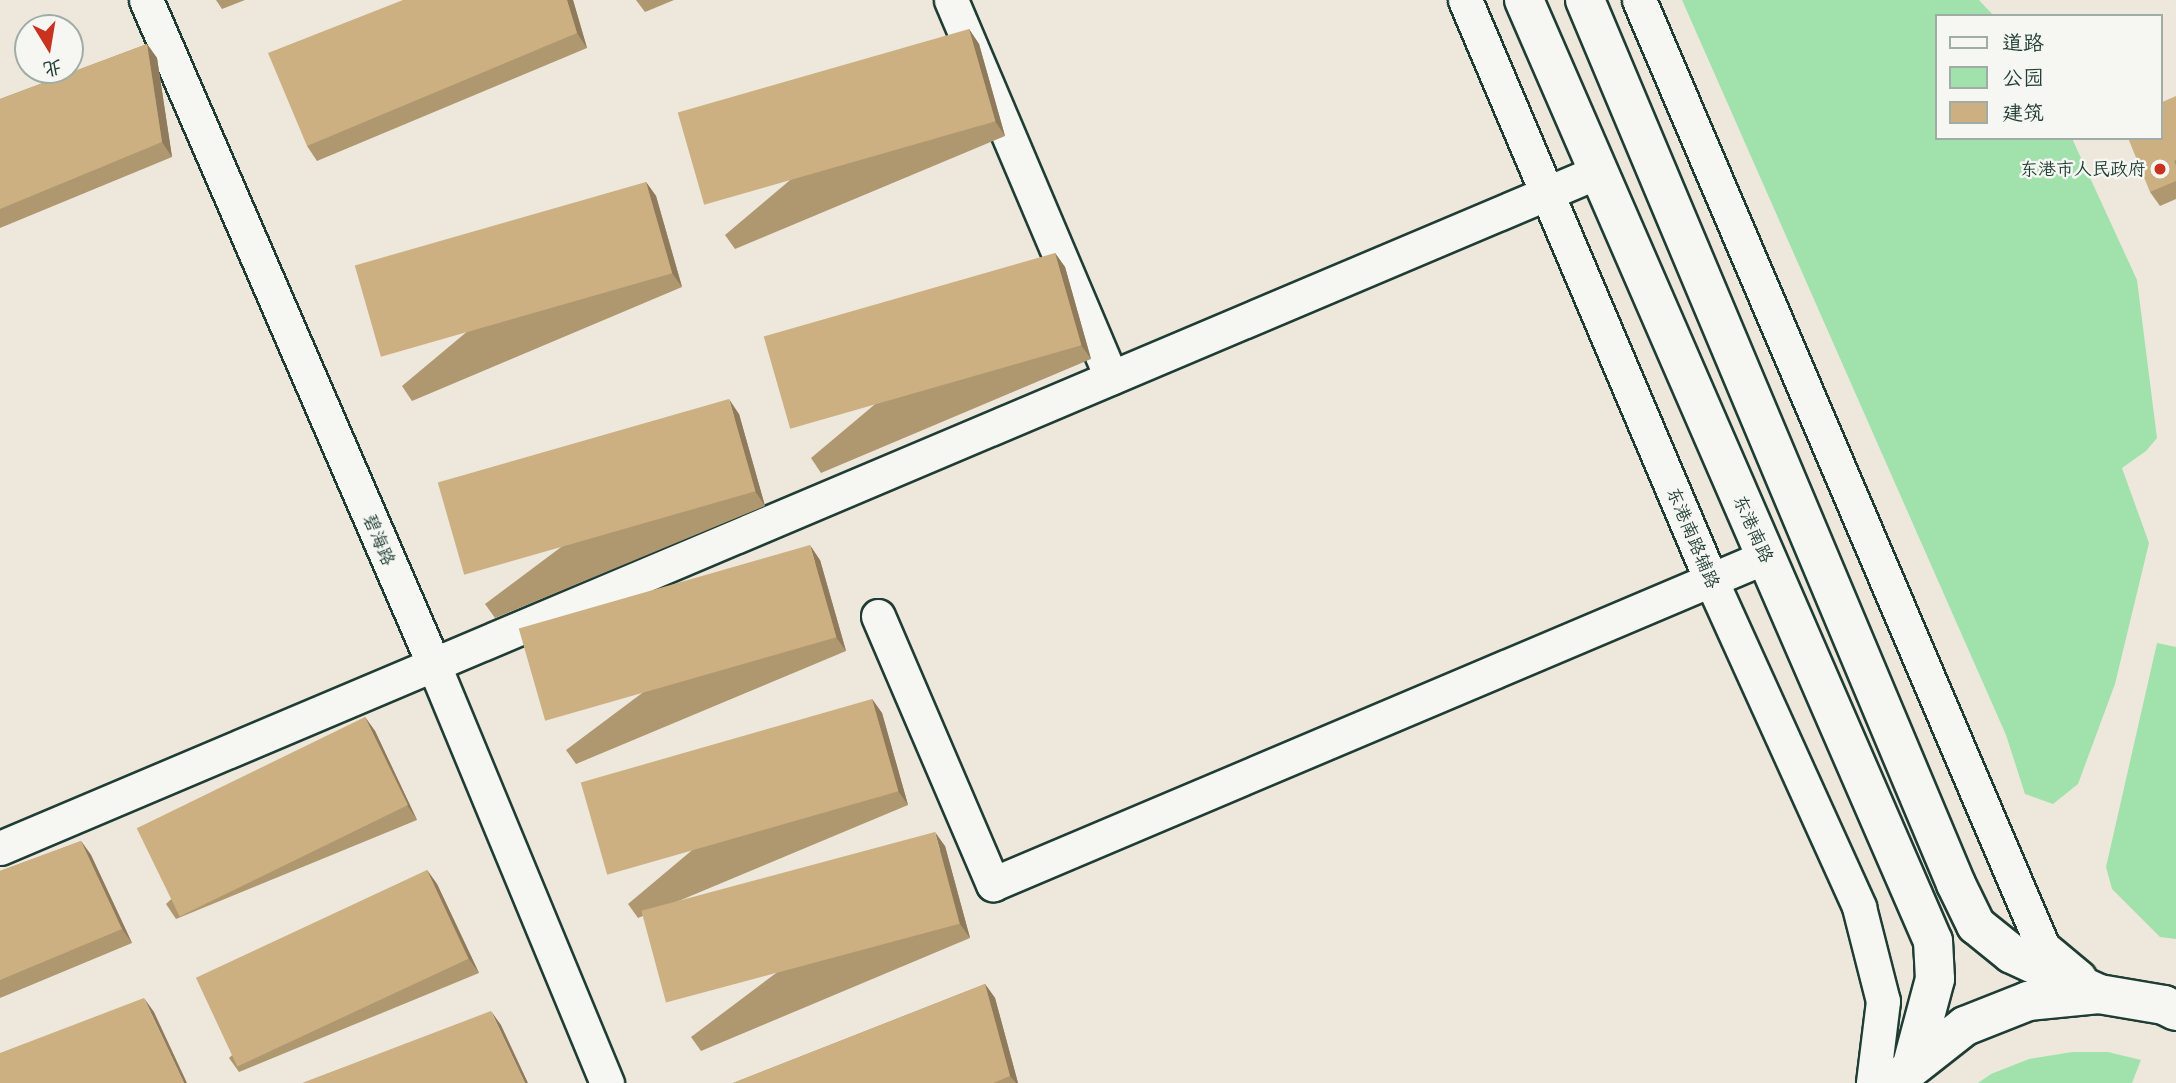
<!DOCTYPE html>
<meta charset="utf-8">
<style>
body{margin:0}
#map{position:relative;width:2176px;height:1083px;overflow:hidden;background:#eee8dc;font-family:"Shantell Sans","LXGW WenKai TC",sans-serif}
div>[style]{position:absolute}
.green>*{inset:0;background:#a1e2ac}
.roads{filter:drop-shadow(2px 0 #1f3d34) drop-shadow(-2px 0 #1f3d34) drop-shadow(0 2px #1f3d34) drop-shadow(0 -2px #1f3d34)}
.minor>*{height:33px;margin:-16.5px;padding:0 16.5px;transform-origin:16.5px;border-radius:16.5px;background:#f6f6f2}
.major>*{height:38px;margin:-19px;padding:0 19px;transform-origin:19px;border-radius:19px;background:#f6f6f2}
.wall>*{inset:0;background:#af9770}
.shaded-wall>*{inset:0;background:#8f7b5b}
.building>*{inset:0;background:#ccb082;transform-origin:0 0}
.dots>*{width:19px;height:19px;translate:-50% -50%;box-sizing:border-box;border:4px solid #f6f6f2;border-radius:50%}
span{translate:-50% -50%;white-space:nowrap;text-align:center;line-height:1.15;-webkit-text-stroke:5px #f6f6f2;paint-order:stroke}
.poi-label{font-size:18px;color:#1f3d34}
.right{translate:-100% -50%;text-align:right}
.street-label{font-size:18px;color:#1f3d34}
.legend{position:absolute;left:1935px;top:14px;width:228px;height:126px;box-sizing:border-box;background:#f6f6f2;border:2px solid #a0aca6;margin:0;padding:9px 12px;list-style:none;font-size:21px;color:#1f3d34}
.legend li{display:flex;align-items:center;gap:14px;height:35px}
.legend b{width:35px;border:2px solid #a0aca6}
.north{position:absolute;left:14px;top:14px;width:70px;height:70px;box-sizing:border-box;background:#f6f6f2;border:2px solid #a0aca6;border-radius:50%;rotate:169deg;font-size:19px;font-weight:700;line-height:28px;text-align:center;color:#1f3d34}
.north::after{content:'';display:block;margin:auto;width:24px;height:32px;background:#c8321e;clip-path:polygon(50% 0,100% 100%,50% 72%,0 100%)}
</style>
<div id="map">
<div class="green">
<i style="clip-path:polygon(1682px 0,1979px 0,1994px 16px,1936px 16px,1936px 138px,2072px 138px,2075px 145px,2137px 280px,2157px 438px,2146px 451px,2122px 468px,2149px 543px,2115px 684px,2078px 784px,2053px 804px,2025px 794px,2006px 735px)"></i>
<i style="clip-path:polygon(2157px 643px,2176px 647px,2176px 939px,2160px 937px,2112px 889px,2106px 867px)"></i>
<i style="clip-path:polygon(2072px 1052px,2108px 1052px,2141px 1060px,2132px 1083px,1978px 1083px,1991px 1074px,2029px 1059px)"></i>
</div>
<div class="roads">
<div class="minor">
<i style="left:146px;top:0;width:722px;rotate:66.59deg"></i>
<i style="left:433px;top:663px;width:455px;rotate:67.5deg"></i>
<i style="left:951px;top:0;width:410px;rotate:67deg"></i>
<i style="left:1465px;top:0;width:630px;rotate:67.02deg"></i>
<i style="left:1711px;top:580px;width:359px;rotate:65.6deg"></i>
<i style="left:1859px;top:907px;width:97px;rotate:75.7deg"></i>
<i style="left:1883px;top:1001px;width:83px;rotate:97deg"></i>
<i style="left:1639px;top:0;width:1030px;rotate:66.9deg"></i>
<i style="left:2043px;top:947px;width:47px;rotate:39.8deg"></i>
<i style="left:878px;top:616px;width:292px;rotate:66.8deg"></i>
<i style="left:993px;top:884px;width:838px;rotate:-22.96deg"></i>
<i style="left:0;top:848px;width:1734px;rotate:-22.94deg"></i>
</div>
<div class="major">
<i style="left:1524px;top:0;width:1026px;rotate:66.51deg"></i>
<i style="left:1933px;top:941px;width:38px;rotate:87deg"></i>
<i style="left:1935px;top:979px;width:89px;rotate:105deg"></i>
<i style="left:1585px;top:0;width:959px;rotate:67.23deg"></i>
<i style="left:1956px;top:884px;width:46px;rotate:64deg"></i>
<i style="left:1976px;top:925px;width:46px;rotate:38.9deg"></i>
<i style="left:2012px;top:954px;width:96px;rotate:24.7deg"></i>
<i style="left:1905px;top:1073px;width:76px;rotate:-38.1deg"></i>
<i style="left:1965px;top:1026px;width:68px;rotate:-21.6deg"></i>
<i style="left:2028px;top:1001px;width:71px;rotate:-5.6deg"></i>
<i style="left:2099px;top:994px;width:66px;rotate:9.6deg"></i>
<i style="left:2164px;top:1005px;width:13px;rotate:27deg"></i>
</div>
</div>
<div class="wall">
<i style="clip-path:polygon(216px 0,245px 0,222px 9px)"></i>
<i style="clip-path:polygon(403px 0,573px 0,587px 48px,317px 161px,307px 146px)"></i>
<i style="clip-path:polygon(636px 0,674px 0,645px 12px)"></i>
<i style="clip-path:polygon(969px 29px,979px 44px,1005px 136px,735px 249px,725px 235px)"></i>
<i style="clip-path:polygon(147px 44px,157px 58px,172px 157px,0 228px,0 99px)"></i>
<i style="clip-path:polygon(2176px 96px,2176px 199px,2160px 206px,2150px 192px)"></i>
<i style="clip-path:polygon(646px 182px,656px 196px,682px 287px,412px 401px,402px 386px)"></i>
<i style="clip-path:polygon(1055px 253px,1065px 267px,1091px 359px,821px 473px,811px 458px)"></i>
<i style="clip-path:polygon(739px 414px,765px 506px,495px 618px,485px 604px)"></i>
<i style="clip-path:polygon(820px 560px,846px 651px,576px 764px,566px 750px)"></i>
<i style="clip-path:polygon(872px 699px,882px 713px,908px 805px,638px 918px,628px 904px)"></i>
<i style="clip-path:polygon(365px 717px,375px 731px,417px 820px,176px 919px,166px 904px)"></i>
<i style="clip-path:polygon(81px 841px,91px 855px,132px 943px,0 998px,0 871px)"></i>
<i style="clip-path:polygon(945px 846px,970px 938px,701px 1051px,691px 1037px)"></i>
<i style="clip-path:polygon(427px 870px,437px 884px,479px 973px,239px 1072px,229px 1058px)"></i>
<i style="clip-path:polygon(985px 984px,995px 998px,1018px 1083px,733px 1083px)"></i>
</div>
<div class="shaded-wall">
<i style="clip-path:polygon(567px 0,573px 0,587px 48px,577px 33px)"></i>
<i style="clip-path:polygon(969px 29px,979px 44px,1005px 136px,995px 121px)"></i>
<i style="clip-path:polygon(147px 44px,157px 58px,172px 157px,162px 142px)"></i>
<i style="clip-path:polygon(646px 182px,656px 196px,682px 287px,672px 273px)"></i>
<i style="clip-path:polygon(1055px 253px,1065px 267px,1091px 359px,1081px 345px)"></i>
<i style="clip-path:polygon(729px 399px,739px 414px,765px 506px,755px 491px)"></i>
<i style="clip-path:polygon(810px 545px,820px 560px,846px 651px,836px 637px)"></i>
<i style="clip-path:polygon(872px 699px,882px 713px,908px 805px,898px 791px)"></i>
<i style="clip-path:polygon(365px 717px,375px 731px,417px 820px,407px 805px)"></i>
<i style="clip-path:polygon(935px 832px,945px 846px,970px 938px,960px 924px)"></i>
<i style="clip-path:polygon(81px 841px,91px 855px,132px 943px,122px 929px)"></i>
<i style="clip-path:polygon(427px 870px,437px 884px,479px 973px,469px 959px)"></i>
<i style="clip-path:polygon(985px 984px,995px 998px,1018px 1083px,1016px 1083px,1010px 1076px)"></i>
<i style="clip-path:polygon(144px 998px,154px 1012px,187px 1083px,184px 1083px)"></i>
<i style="clip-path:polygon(491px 1011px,501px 1025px,528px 1083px,525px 1083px)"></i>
</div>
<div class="building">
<i style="clip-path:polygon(403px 0,567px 0,577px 33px,307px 146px,268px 53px)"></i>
<i style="left:969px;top:29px;width:96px;height:303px;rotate:74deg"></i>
<i style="clip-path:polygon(147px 44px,162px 142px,0 209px,0 99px)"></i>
<i style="clip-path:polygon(2176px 96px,2176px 160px,2174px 161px,2176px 166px,2176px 181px,2150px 192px,2128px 138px,2160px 138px,2160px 103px)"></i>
<i style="left:646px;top:182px;width:95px;height:303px;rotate:74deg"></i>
<i style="left:1055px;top:253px;width:96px;height:303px;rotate:74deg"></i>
<i style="left:729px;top:399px;width:96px;height:303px;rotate:74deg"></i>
<i style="left:810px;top:545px;width:96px;height:303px;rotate:74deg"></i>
<i style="left:872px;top:699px;width:96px;height:303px;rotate:74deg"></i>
<i style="left:365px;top:717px;width:98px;height:254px;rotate:64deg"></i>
<i style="left:935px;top:832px;width:95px;height:304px;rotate:75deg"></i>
<i style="clip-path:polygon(81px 841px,122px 929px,0 980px,0 871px)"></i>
<i style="left:427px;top:870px;width:98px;height:255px;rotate:65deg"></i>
<i style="clip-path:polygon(985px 984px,1010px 1076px,993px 1083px,733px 1083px)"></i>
<i style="clip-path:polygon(144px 998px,184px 1083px,0 1083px,0 1053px)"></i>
<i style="clip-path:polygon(491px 1011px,525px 1083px,302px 1083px)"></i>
</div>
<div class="dots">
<i style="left:2160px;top:169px;background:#c8321e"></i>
</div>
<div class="poi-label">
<span class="right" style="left:2146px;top:169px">东港市人民政府</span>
</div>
<div class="street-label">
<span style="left:1753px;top:529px;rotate:66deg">东港南路</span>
<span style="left:1693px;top:538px;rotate:67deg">东港南路辅路</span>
<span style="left:379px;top:540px;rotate:67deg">碧海路</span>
</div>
<ul class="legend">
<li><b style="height:9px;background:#f6f6f2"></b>道路</li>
<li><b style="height:19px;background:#a1e2ac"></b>公园</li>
<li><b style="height:19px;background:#ccb082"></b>建筑</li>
</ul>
<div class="north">北</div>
</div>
